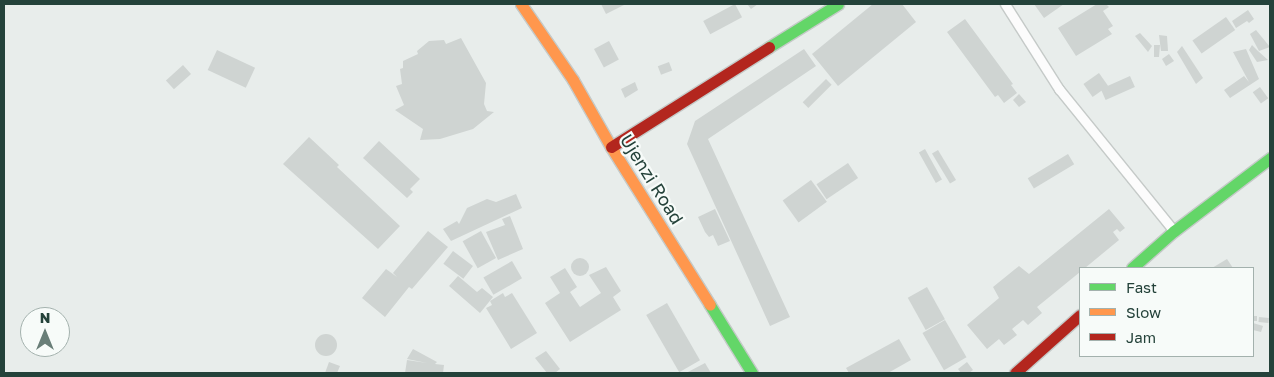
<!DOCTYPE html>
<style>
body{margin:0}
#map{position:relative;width:1274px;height:377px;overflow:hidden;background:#e8edeb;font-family:"Golos Text",sans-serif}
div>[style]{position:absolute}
.building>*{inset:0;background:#cfd4d2;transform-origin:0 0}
.round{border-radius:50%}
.roads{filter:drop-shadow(1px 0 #c5cac8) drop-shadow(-1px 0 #c5cac8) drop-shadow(0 1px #c5cac8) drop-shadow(0 -1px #c5cac8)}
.lane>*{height:9px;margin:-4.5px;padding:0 4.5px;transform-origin:4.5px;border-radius:4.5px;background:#fcfcfc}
.fast>*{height:11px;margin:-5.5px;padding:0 5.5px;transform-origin:5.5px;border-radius:5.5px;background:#63d668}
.slow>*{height:11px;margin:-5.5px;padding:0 5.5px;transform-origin:5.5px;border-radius:5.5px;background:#ff974d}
.jam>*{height:11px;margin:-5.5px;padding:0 5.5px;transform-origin:5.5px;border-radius:5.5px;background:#b3261e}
span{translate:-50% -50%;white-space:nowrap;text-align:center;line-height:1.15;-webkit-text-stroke:4.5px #f7fbf9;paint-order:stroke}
.street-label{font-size:18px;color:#24423a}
.frame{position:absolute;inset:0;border:5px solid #24423a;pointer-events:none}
.legend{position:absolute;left:1079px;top:267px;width:175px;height:90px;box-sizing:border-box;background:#f7fbf9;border:1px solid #a3b1ad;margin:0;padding:6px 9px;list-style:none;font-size:15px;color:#24423a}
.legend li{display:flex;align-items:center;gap:10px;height:25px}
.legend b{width:25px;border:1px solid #a3b1ad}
.north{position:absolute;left:20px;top:307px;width:50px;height:50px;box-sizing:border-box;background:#f7fbf9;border:1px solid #a3b1ad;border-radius:50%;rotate:0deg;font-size:14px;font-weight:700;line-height:20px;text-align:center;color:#24423a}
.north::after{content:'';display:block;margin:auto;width:18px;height:22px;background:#697e78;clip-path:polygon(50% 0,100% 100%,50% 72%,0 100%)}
</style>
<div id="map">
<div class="building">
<i style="clip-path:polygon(601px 4px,626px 4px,606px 14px)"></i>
<i style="left:735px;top:4px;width:15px;height:36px;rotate:62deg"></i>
<i style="clip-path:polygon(747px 4px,758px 4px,751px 9px)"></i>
<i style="clip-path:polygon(873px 4px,902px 4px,916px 22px,838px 86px,812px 54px)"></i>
<i style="clip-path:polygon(1034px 4px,1064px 4px,1044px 18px)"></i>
<i style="clip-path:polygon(1097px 4px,1106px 4px,1109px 7px,1103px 11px,1113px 26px,1108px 29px,1112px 34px,1076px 56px,1058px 28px)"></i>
<i style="clip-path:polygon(1248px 10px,1254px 19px,1249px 23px,1247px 21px,1236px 28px,1232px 21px)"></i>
<i style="left:1226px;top:17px;width:16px;height:41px;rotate:55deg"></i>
<i style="clip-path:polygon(965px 19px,1013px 84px,1011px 85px,1017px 93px,1004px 103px,998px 95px,995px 97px,947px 32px)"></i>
<i style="clip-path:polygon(1256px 30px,1270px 47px,1259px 51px,1250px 34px)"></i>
<i style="clip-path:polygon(1140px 33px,1152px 46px,1148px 52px,1135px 36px)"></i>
<i style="clip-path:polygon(1159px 35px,1167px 36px,1168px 51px,1161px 51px)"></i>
<i style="clip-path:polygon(461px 38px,486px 83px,484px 104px,487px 111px,494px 112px,473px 129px,440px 139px,420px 140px,423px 129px,395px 110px,404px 105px,396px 86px,402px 84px,400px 69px,403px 68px,403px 61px,418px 54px,417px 51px,429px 41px,444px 40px,446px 44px)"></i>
<i style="left:609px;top:41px;width:21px;height:17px;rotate:62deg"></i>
<i style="clip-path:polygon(1154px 45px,1160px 45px,1159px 57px,1154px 57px)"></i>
<i style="clip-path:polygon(1252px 45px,1258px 51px,1268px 60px,1257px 62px,1249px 50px)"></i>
<i style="clip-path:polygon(1182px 46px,1203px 78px,1196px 84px,1177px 52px)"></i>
<i style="clip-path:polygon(804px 49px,816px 66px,708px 139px,790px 317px,770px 326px,687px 144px,695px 121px)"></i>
<i style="clip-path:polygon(1246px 49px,1259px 79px,1230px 98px,1224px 90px,1244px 76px,1249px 82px,1233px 52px)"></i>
<i style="left:217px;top:50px;width:42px;height:22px;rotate:25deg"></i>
<i style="clip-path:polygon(1169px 54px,1174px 61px,1166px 66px,1162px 59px)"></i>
<i style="left:669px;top:62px;width:9px;height:12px;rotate:69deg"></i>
<i style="left:183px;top:65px;width:12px;height:23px;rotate:48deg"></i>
<i style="left:1099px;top:73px;width:16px;height:19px;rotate:55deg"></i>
<i style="left:1130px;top:76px;width:12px;height:32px;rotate:66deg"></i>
<i style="left:826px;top:79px;width:8px;height:33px;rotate:45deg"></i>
<i style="clip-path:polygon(635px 82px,638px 90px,625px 98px,621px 89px)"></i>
<i style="left:1260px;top:87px;width:14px;height:9px;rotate:54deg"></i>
<i style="clip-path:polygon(1019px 94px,1026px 102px,1019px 107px,1013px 100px)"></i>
<i style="clip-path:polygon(309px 137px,339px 165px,337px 167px,400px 226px,378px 249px,283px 164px)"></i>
<i style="clip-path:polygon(379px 141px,420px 179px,410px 189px,413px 192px,407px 198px,363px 158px)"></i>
<i style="left:925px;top:149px;width:35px;height:7px;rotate:61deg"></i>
<i style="left:938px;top:150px;width:35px;height:7px;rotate:59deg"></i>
<i style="left:1068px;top:154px;width:12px;height:47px;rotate:59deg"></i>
<i style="left:848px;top:163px;width:18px;height:38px;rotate:56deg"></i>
<i style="left:811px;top:180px;width:27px;height:35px;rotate:54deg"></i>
<i style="clip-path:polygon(516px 194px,522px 208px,451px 241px,443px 229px,457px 221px,459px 224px,467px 208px,487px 199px,496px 202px)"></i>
<i style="clip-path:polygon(715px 209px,730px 241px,718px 246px,713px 235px,709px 237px,705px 232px,698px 217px)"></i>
<i style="clip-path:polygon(1109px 209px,1125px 228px,1120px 232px,1117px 229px,1113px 232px,1119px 240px,1085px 268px,1080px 268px,1080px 272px,1037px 307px,1042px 313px,1028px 325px,1023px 320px,1012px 329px,1017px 335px,1004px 345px,999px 339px,987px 349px,967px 325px,999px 298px,993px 287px,1019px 266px,1029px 274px)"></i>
<i style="clip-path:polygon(510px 216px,523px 249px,498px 260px,486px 232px,505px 225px,502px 219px)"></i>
<i style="clip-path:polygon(428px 231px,448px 247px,412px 289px,409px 287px,385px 317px,362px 298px,386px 269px,397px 277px,393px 273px)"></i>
<i style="left:481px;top:231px;width:31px;height:21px;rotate:61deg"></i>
<i style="left:453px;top:251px;width:25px;height:16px;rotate:37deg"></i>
<i class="round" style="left:571px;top:258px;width:18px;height:18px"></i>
<i style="clip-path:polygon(1227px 259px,1233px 268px,1212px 268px)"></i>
<i style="left:512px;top:261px;width:20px;height:33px;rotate:60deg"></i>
<i style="clip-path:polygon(606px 267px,621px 291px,613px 297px,621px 310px,570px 342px,545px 303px,560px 293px,550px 277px,565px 268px,577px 287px,570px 292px,580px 307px,601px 293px,589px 275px)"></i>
<i style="clip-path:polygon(458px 276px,477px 292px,482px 288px,493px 297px,480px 313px,449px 286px)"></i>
<i style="left:927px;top:287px;width:37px;height:22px;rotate:61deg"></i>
<i style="clip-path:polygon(503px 293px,505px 297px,512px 293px,537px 333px,511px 349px,486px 308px,492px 305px,490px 301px)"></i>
<i style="left:667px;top:303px;width:66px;height:24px;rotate:60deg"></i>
<i style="left:1253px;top:316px;width:4px;height:5px"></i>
<i style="left:1259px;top:317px;width:10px;height:5px;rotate:6deg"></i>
<i style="left:945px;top:320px;width:43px;height:26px;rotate:60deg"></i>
<i style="clip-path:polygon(1253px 323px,1263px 326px,1261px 332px,1253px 330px)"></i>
<i class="round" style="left:315px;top:334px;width:22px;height:22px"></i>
<i style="clip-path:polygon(899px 339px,911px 360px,888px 373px,849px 373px,846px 368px)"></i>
<i style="clip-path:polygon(413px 349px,437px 362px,435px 364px,444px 365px,443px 373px,405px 373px,407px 360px,427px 363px,407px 359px)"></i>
<i style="clip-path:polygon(546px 351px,560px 369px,555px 373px,547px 373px,535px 358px)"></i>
<i style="clip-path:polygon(329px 362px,340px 366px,337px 373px,325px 373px)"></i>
<i style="clip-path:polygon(967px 362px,973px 370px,969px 373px,961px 373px,958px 369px)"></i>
<i style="clip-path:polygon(705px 363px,711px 373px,686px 373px)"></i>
</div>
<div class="roads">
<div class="lane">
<i style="left:1005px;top:4px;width:101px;rotate:57.6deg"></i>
<i style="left:1059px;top:89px;width:181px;rotate:51deg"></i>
</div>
<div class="fast">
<i style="left:769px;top:47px;width:81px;rotate:-31.9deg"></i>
<i style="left:1132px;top:268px;width:56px;rotate:-41.4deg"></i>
<i style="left:1174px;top:231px;width:121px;rotate:-37.2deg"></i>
<i style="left:710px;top:305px;width:80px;rotate:58.3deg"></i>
</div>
<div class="slow">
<i style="left:521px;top:4px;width:92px;rotate:55.6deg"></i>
<i style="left:573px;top:80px;width:77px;rotate:60.4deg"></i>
<i style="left:611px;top:147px;width:186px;rotate:57.9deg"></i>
</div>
<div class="jam">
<i style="left:611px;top:147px;width:187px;rotate:-32.3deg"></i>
<i style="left:1015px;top:373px;width:87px;rotate:-41.7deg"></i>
</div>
</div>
<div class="street-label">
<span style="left:652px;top:179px;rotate:58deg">Ujenzi Road</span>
</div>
<div class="frame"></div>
<ul class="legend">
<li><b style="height:6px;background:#63d668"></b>Fast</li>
<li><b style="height:6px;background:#ff974d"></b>Slow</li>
<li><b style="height:6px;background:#b3261e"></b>Jam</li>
</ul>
<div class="north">N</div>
</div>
